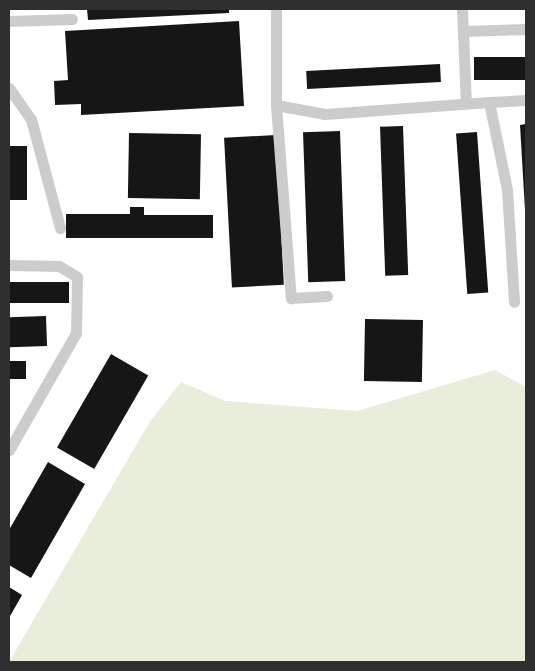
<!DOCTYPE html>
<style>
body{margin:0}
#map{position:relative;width:535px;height:671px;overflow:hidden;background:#fff;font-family:"Exo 2",sans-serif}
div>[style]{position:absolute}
.green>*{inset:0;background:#e8eddc}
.building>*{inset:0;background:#161616;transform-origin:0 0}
.minor>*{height:11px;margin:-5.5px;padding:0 5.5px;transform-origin:5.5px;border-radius:5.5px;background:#ccc}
span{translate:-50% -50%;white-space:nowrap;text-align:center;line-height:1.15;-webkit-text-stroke:5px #fff;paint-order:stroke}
.frame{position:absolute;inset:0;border:10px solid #2f2f2f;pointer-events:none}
</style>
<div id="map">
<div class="green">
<i style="clip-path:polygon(495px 370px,526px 387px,526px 662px,9px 662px,151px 420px,181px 382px,225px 401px,357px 411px)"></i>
</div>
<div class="building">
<i style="clip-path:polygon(87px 9px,229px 9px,229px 13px,88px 20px)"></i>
<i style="clip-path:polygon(239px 21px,244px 106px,81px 115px,81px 104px,55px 105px,54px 81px,68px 80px,65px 31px)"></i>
<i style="left:526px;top:57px;width:23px;height:52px;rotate:90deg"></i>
<i style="left:440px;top:64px;width:18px;height:134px;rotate:87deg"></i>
<i style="clip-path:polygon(526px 124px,526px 210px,525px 210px,520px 125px)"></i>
<i style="left:403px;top:126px;width:149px;height:23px;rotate:88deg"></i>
<i style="left:340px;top:131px;width:150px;height:37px;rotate:88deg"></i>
<i style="left:477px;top:132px;width:161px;height:21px;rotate:86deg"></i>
<i style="left:129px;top:133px;width:72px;height:65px;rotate:1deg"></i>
<i style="left:276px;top:135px;width:150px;height:52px;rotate:87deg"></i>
<i style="left:9px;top:146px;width:18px;height:54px"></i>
<i style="clip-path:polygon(130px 207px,144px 207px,144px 215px,213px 215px,213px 238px,66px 238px,66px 214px,130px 214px)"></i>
<i style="left:9px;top:282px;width:60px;height:21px"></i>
<i style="left:46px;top:316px;width:30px;height:37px;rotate:88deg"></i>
<i style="left:365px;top:319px;width:58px;height:62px;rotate:1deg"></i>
<i style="left:111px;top:354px;width:43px;height:108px;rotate:30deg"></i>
<i style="left:9px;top:361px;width:17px;height:18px"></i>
<i style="clip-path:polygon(48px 462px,85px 484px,31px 578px,9px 565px,9px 530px)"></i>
<i style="clip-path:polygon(9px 587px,22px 595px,9px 618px)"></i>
</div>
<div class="minor">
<i style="left:276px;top:9px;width:96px;rotate:90deg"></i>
<i style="left:276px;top:105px;width:50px;rotate:10.4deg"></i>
<i style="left:325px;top:114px;width:164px;rotate:-4.2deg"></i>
<i style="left:489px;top:102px;width:90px;rotate:78.4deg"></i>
<i style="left:507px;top:190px;width:112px;rotate:86.4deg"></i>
<i style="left:462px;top:9px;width:94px;rotate:87.6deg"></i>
<i style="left:9px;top:21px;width:63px;rotate:-1.8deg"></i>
<i style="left:463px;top:31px;width:63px;rotate:-1.8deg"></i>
<i style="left:9px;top:88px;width:38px;rotate:55deg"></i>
<i style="left:31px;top:119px;width:113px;rotate:75.1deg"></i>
<i style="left:489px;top:102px;width:37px;rotate:-3deg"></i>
<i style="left:276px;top:105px;width:194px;rotate:85.6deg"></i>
<i style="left:291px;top:298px;width:36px;rotate:-3deg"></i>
<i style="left:9px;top:265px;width:50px;rotate:1.1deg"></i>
<i style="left:59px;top:266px;width:21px;rotate:31deg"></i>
<i style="left:77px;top:277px;width:56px;rotate:91deg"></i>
<i style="left:76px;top:333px;width:135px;rotate:119.8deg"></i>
</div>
<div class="frame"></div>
</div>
